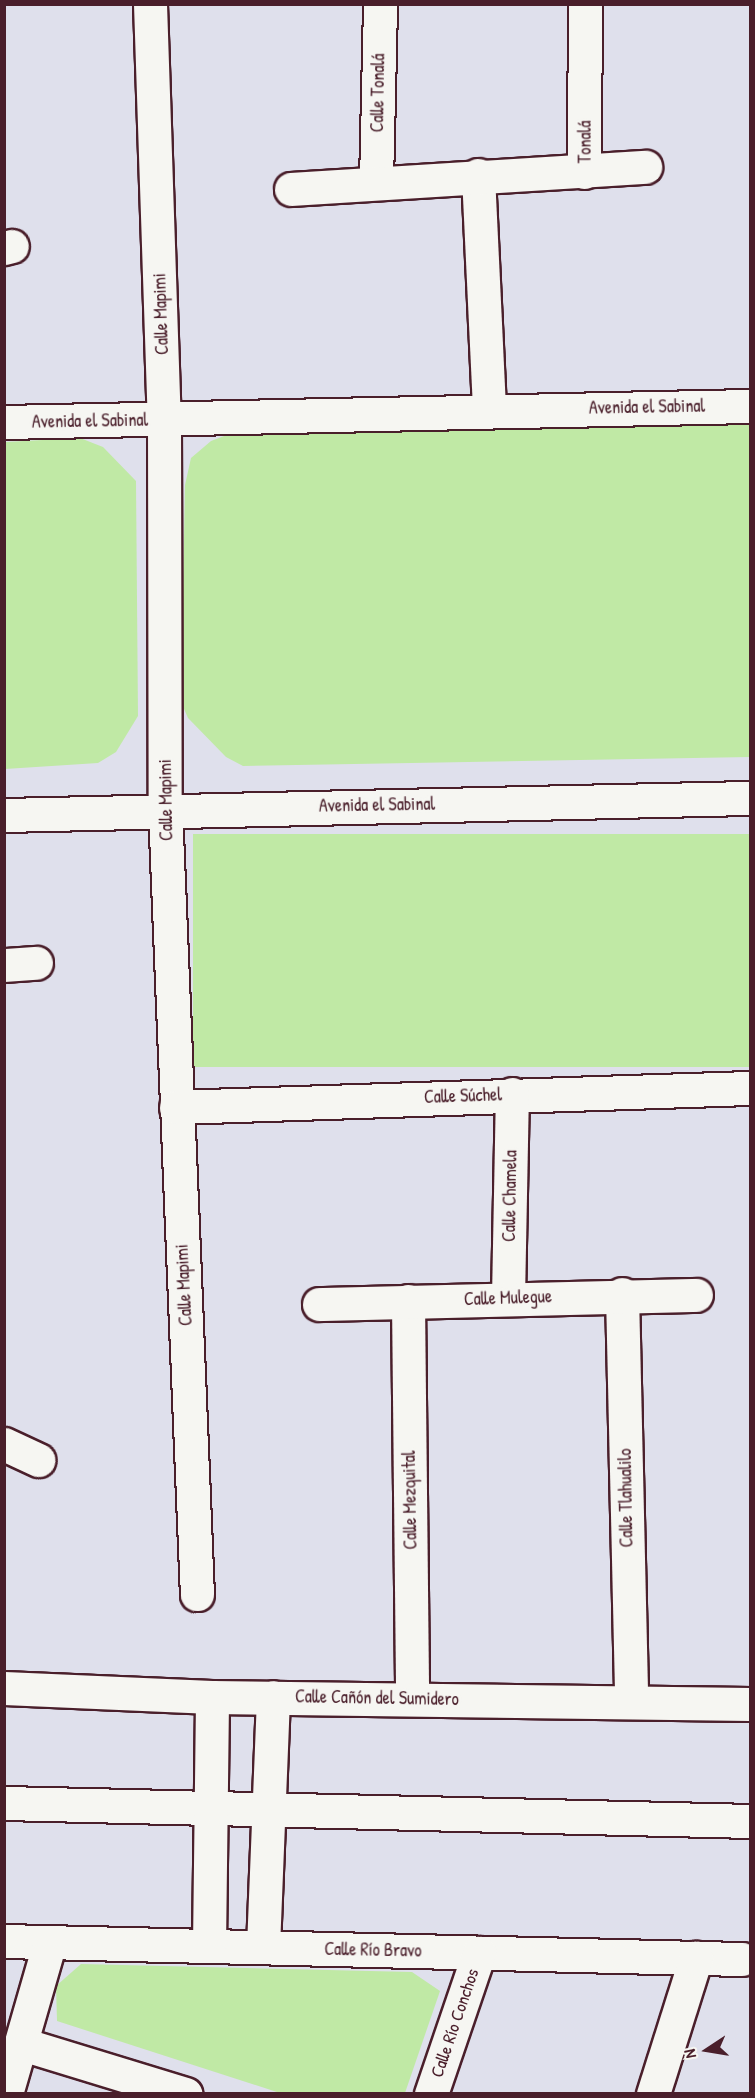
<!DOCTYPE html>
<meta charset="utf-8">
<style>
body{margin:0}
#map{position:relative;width:755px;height:2098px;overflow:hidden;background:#dfe0ec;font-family:"Patrick Hand",sans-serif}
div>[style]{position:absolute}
.green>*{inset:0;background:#c0e9a5;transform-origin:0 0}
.roads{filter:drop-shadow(2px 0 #4a1f2b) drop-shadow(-2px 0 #4a1f2b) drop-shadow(0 2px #4a1f2b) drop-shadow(0 -2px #4a1f2b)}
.minor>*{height:33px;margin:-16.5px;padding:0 16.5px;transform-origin:16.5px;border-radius:16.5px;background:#f6f6f2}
span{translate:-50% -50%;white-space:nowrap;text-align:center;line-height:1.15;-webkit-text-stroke:5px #f6f6f2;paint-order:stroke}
.street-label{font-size:18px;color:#4a1f2b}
.frame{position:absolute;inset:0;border:6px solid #4a1f2b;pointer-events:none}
.north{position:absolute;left:677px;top:2020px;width:60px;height:60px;-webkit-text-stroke:4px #f6f6f2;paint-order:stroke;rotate:258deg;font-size:16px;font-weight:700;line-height:24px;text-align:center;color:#4a1f2b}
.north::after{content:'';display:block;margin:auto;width:21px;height:27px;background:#4a1f2b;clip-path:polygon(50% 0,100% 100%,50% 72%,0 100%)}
</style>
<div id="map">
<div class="green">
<i style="clip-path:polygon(741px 421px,750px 423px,750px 757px,243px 766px,226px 757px,188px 718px,181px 702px,185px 485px,191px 458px,211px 441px,232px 433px)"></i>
<i style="clip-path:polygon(80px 438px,103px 447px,136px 481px,138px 716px,116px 752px,98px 763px,5px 769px,5px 442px)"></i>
<i style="left:750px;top:834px;width:233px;height:557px;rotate:90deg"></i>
<i style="clip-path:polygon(81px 1964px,412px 1972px,440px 1991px,405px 2093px,280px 2093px,57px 2021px,56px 1986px)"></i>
</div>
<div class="roads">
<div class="minor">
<i style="left:150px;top:4px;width:416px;rotate:88.1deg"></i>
<i style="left:164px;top:420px;width:389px;rotate:89.9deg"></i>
<i style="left:165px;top:809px;width:786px;rotate:87.67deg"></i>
<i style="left:584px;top:172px;width:168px;rotate:-89.7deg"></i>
<i style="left:478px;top:175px;width:234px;rotate:87.3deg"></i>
<i style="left:376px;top:182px;width:178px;rotate:-88.7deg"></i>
<i style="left:291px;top:189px;width:355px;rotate:-3.6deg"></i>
<i style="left:4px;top:248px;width:8px;rotate:-14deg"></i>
<i style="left:4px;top:422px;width:746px;rotate:-1.23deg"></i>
<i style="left:4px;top:815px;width:746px;rotate:-1.31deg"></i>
<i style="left:4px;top:965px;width:32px;rotate:-4deg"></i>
<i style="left:176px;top:1107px;width:574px;rotate:-1.9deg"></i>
<i style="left:622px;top:1294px;width:408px;rotate:88.7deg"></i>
<i style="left:508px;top:1298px;width:204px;rotate:-88.9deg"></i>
<i style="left:408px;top:1301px;width:397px;rotate:89.4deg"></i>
<i style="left:319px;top:1304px;width:377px;rotate:-1.4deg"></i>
<i style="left:4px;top:1444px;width:38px;rotate:25deg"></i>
<i style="left:4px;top:1688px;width:208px;rotate:2.5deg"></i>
<i style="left:212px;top:1697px;width:538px;rotate:0.75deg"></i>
<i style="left:4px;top:1803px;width:746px;rotate:1.38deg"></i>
<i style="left:4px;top:1941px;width:738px;rotate:1.4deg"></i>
<i style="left:209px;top:1946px;width:249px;rotate:-89.3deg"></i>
<i style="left:263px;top:1947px;width:250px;rotate:-87.7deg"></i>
<i style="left:22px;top:2044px;width:171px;rotate:17deg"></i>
<i style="left:6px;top:2094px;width:158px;rotate:-73.9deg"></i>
<i style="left:431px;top:2094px;width:149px;rotate:-71.2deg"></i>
<i style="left:653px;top:2094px;width:143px;rotate:-72.5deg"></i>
</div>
</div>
<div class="street-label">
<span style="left:378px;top:93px;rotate:-89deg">Calle Tonalá</span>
<span style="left:585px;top:142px;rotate:-90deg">Tonalá</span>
<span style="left:161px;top:314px;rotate:-92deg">Calle Mapimi</span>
<span style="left:647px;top:407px;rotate:-1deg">Avenida el Sabinal</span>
<span style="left:90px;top:421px;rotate:-1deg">Avenida el Sabinal</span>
<span style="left:166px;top:800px;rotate:-91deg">Calle Mapimi</span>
<span style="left:377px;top:805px;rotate:-1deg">Avenida el Sabinal</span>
<span style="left:463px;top:1096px;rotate:-2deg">Calle Súchel</span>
<span style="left:510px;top:1196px;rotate:-89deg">Calle Chamela</span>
<span style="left:184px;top:1285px;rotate:-93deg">Calle Mapimi</span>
<span style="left:508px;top:1298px;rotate:-2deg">Calle Mulegue</span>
<span style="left:626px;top:1498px;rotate:-91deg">Calle Tlahualilo</span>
<span style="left:410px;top:1500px;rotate:-91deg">Calle Mezquital</span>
<span style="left:377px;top:1698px;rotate:1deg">Calle Cañón del Sumidero</span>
<span style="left:373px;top:1950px;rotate:1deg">Calle Río Bravo</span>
<span style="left:455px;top:2023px;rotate:-71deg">Calle Río Conchos</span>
</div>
<div class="frame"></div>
<div class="north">N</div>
</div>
